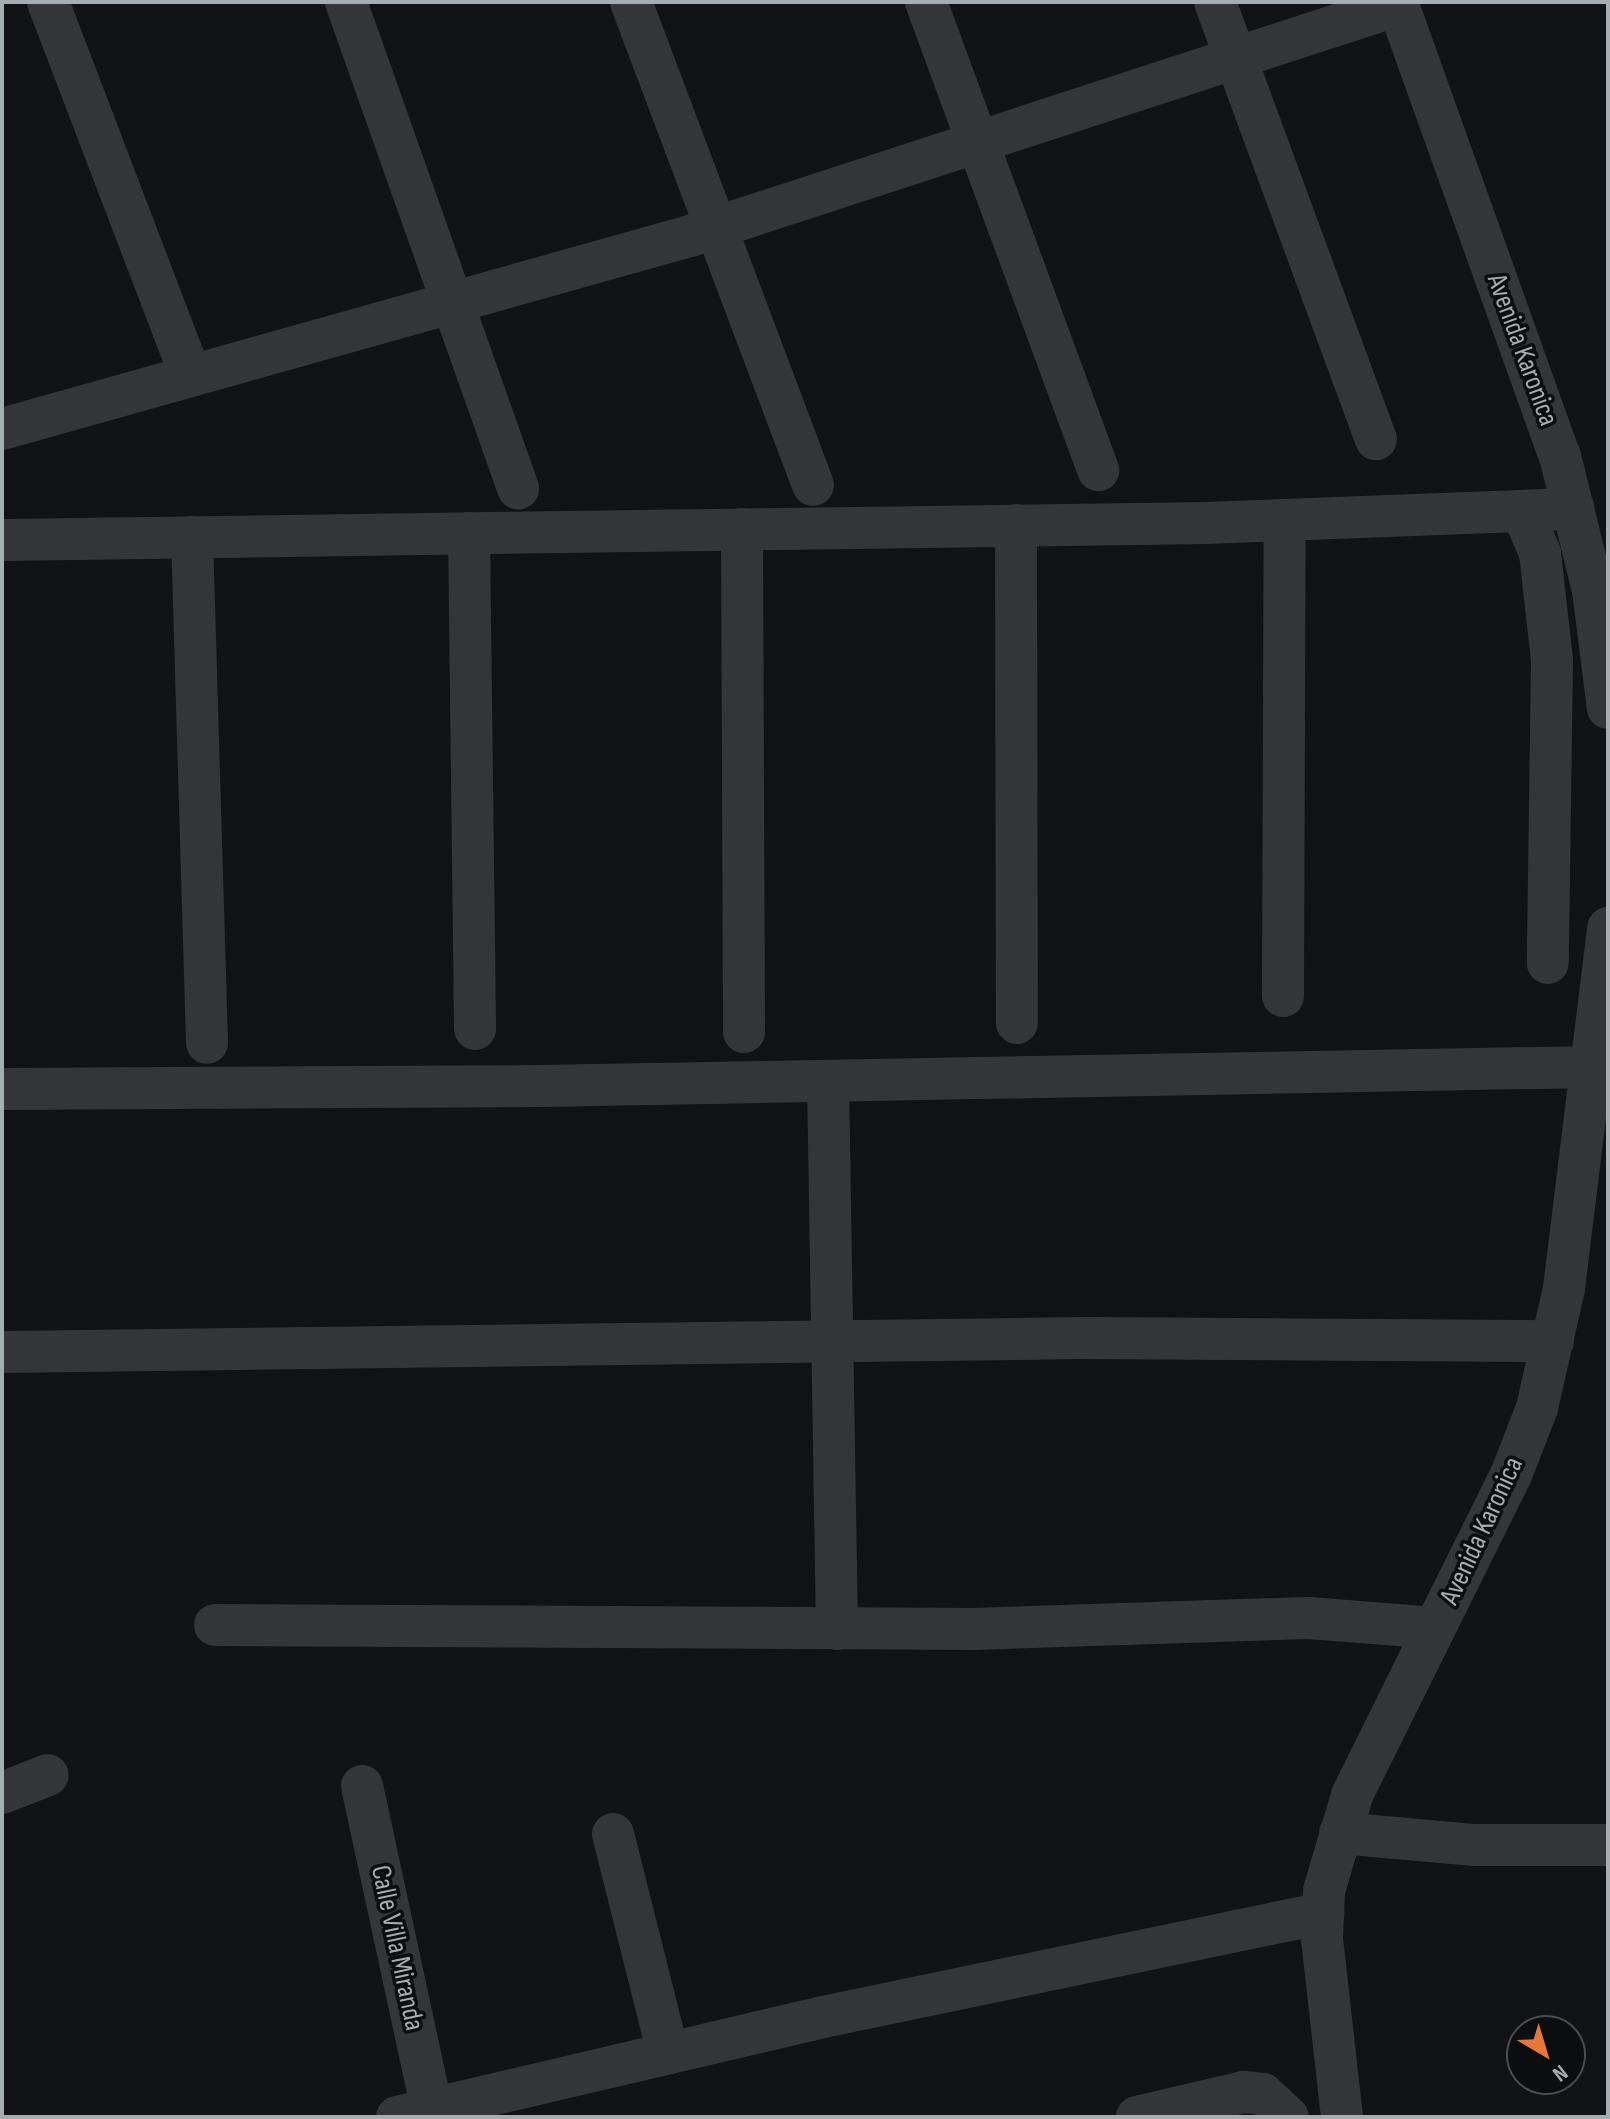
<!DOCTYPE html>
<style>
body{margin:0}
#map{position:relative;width:1610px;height:2119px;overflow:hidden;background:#111213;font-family:"Sofia Sans Condensed",sans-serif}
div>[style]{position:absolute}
.minor>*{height:42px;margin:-21px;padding:0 21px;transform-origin:21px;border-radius:21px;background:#333537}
span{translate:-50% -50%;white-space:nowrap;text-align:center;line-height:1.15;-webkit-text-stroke:7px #0c0d0e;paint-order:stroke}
.street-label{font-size:28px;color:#a4adb2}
.frame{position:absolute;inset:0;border:4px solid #a4adb2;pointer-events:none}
.north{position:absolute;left:1506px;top:2015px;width:80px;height:80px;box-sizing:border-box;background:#0c0d0e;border:2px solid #494d50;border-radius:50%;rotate:142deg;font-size:22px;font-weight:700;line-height:32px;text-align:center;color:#a4adb2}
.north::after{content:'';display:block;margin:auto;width:28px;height:36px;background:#e47838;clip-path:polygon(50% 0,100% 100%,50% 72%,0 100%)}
</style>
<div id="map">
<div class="minor">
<i style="left:48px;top:2px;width:400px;rotate:69.1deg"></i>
<i style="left:346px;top:2px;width:516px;rotate:70.51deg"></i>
<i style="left:631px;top:2px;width:516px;rotate:69.35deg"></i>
<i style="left:926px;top:2px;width:499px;rotate:69.8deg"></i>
<i style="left:1215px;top:2px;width:466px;rotate:69.8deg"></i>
<i style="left:1397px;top:2px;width:482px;rotate:70.3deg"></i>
<i style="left:1560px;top:456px;width:138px;rotate:76.2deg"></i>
<i style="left:1593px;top:590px;width:119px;rotate:82.8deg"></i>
<i style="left:2px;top:429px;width:715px;rotate:-15.67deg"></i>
<i style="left:690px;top:236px;width:745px;rotate:-18.07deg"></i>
<i style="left:1522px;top:511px;width:46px;rotate:66.8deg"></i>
<i style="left:1540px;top:553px;width:108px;rotate:83.6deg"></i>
<i style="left:1552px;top:660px;width:303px;rotate:90.8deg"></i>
<i style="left:1016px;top:525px;width:498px;rotate:89.9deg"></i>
<i style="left:742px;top:529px;width:503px;rotate:89.77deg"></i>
<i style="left:469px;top:533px;width:496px;rotate:89.3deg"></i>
<i style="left:192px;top:537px;width:506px;rotate:88.3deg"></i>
<i style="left:2px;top:540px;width:1203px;rotate:-0.81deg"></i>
<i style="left:1205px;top:523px;width:369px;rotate:-2.2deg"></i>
<i style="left:1283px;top:996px;width:476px;rotate:-89.8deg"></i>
<i style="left:828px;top:1081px;width:548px;rotate:89.06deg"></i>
<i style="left:2px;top:1089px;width:539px;rotate:-0.32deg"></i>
<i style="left:541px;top:1086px;width:1050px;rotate:-1.04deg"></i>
<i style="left:2px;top:1352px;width:1080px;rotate:-0.74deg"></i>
<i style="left:1082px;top:1338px;width:471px;rotate:0.4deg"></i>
<i style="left:215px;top:1625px;width:759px;rotate:0.3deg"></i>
<i style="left:974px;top:1629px;width:335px;rotate:-1.9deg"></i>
<i style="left:1309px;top:1618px;width:126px;rotate:4.5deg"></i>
<i style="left:362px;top:1786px;width:330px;rotate:77.8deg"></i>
<i style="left:2px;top:1793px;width:49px;rotate:-21.4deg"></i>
<i style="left:1340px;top:1833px;width:136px;rotate:5.1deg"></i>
<i style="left:1475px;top:1845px;width:133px"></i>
<i style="left:613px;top:1834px;width:226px;rotate:75.9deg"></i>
<i style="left:397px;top:2117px;width:438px;rotate:-13.2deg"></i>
<i style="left:823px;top:2017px;width:511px;rotate:-11.75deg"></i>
<i style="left:1137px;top:2117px;width:110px;rotate:-13.2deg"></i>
<i style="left:1244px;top:2092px;width:19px;rotate:6deg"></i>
<i style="left:1263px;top:2094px;width:34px;rotate:43deg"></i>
<i style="left:1342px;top:2117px;width:178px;rotate:-96.4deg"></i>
<i style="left:1322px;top:1940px;width:49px;rotate:-87.7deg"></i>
<i style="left:1324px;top:1891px;width:100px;rotate:-73.7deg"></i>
<i style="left:1352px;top:1795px;width:357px;rotate:-63.6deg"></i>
<i style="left:1511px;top:1475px;width:72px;rotate:-68.8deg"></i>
<i style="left:1537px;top:1408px;width:123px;rotate:-77.3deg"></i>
<i style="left:1564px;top:1288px;width:363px;rotate:-83deg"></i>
</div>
<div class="street-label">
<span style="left:1522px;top:350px;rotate:70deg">Avenida Karonica</span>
<span style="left:1482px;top:1531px;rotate:-65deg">Avenida Karonica</span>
<span style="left:397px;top:1948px;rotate:78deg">Calle Villa Miranda</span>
</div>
<div class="frame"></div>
<div class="north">N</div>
</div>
